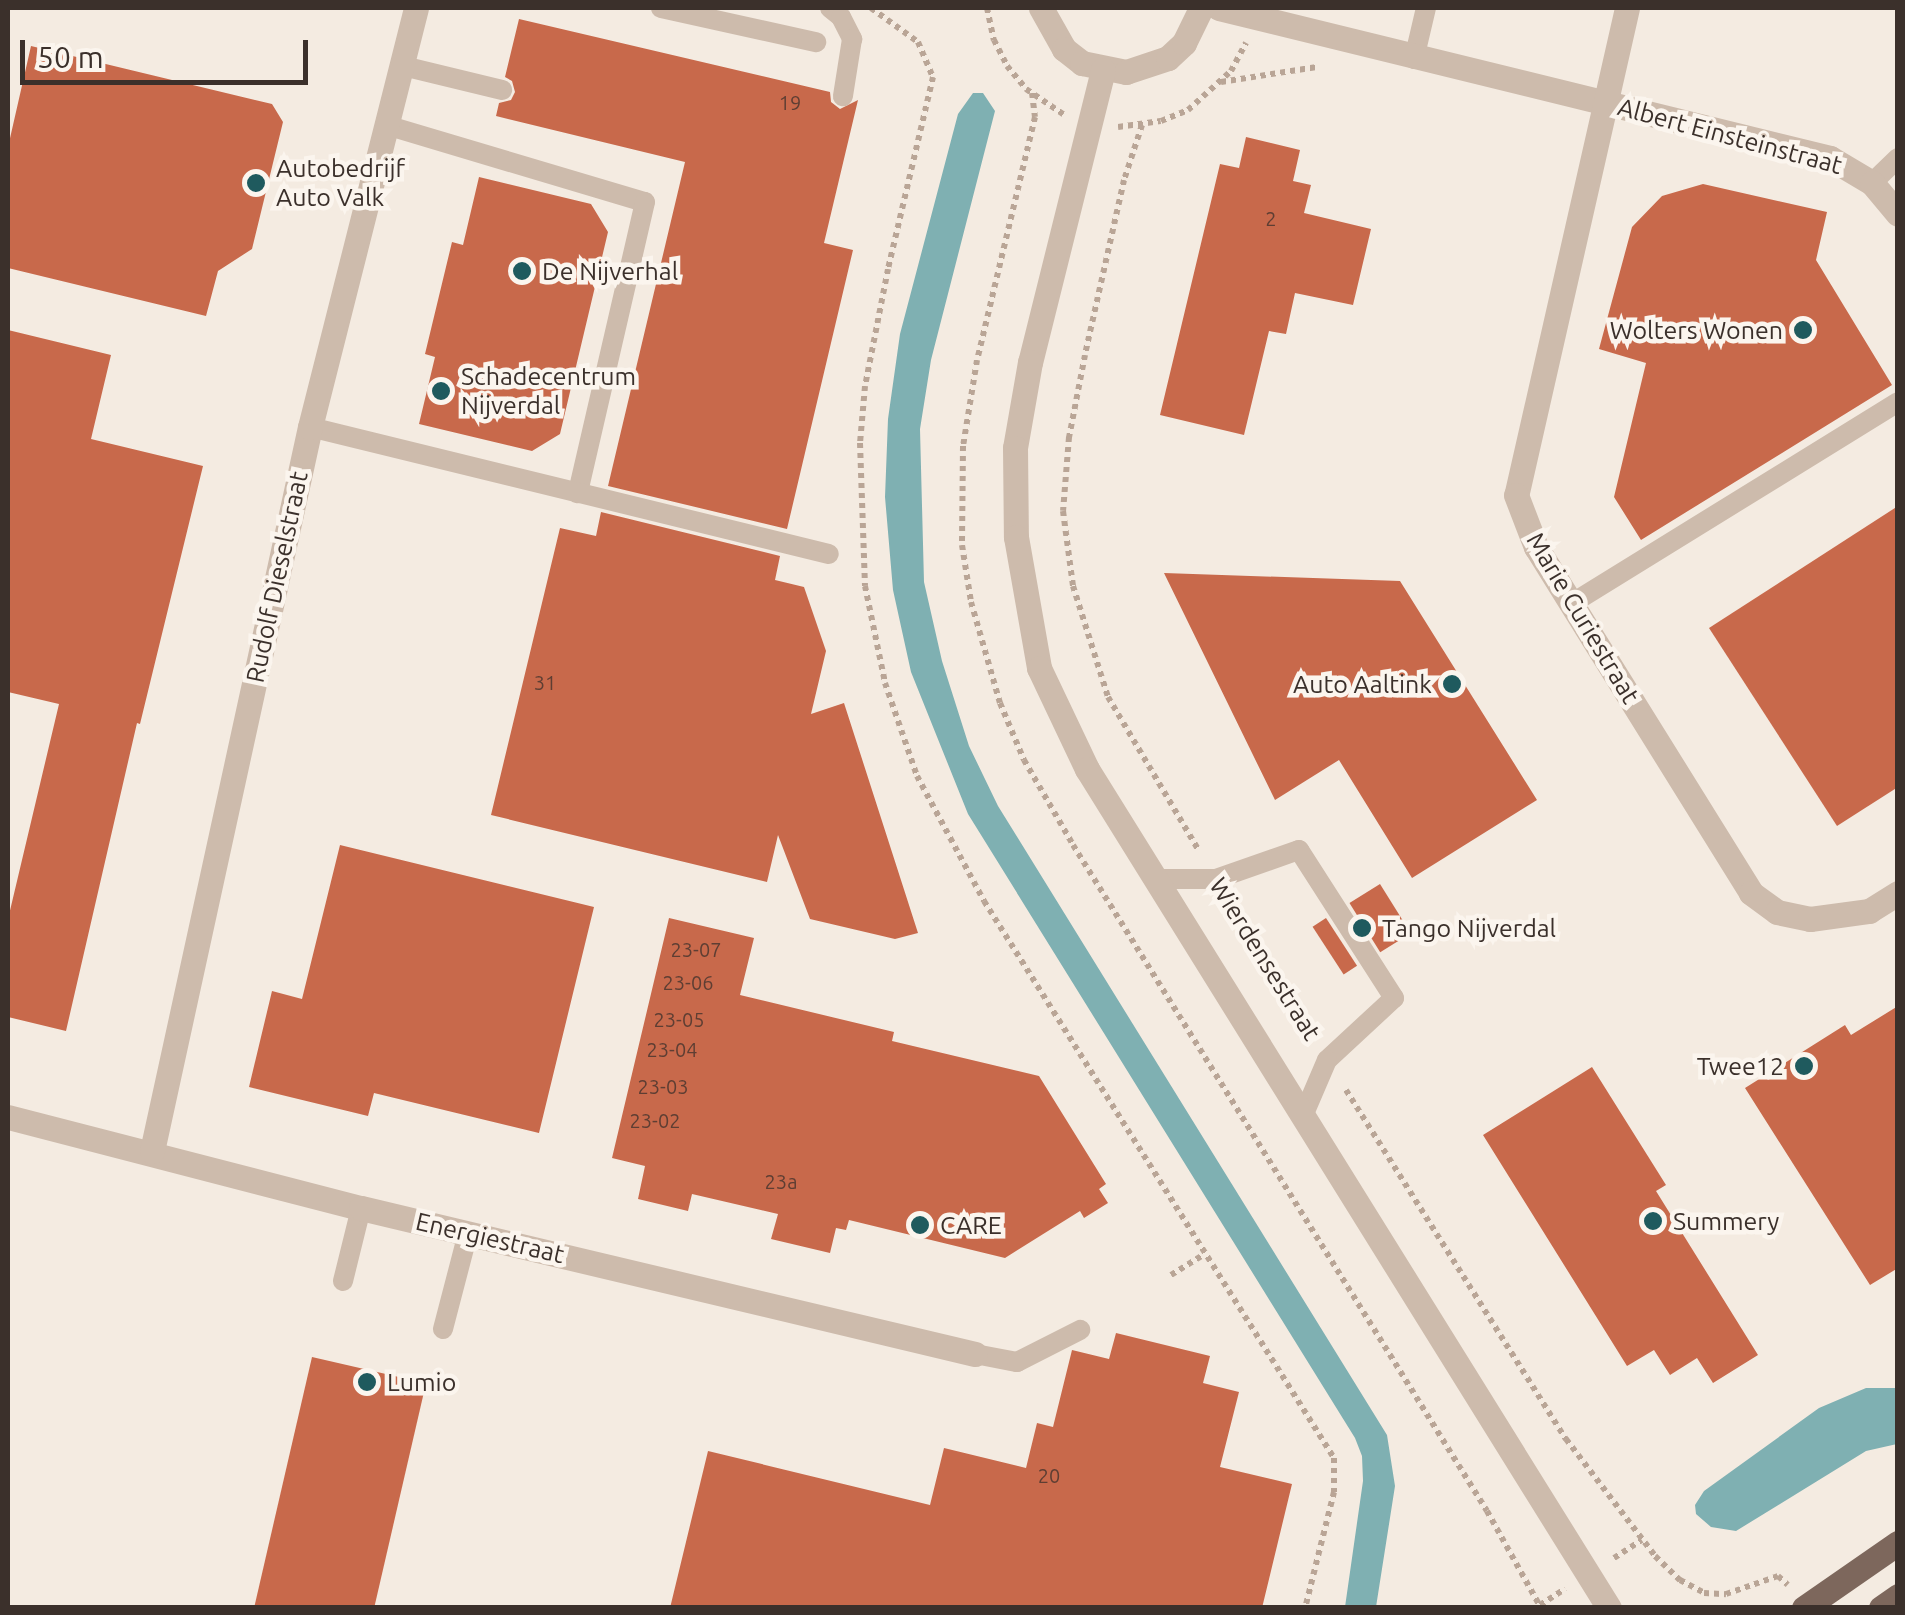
<!DOCTYPE html>
<style>
body{margin:0}
#map{position:relative;width:1905px;height:1615px;overflow:hidden;background:#f4ebe1;font-family:Ubuntu,sans-serif}
div>[style]{position:absolute}
.water>*{inset:0;background:#7fb0b2}
.building>*{inset:0;background:#c8694b;transform-origin:0 0}
.path>*{height:6px;margin-top:-3px;transform-origin:0;background:repeating-linear-gradient(90deg,#b9a596 0 5px,transparent 0 10px)}
.service>*{height:20px;margin:-10px;padding:0 10px;transform-origin:10px;border-radius:10px;background:#cdbbac}
.minor>*{height:25px;margin:-12.5px;padding:0 12.5px;transform-origin:12.5px;border-radius:12.5px;background:#cdbbac}
.tertiary>*{height:25px;margin:-12.5px;padding:0 12.5px;transform-origin:12.5px;border-radius:12.5px;background:#cdbbac}
.primary>*{height:25px;margin:-12.5px;padding:0 12.5px;transform-origin:12.5px;border-radius:12.5px;background:#7d675c}
.dots>*{width:28px;height:28px;translate:-50% -50%;box-sizing:border-box;border:5px solid #fbf5ee;border-radius:50%}
span{translate:-50% -50%;white-space:nowrap;text-align:center;line-height:1.15;-webkit-text-stroke:9px #fbf5ee;paint-order:stroke}
.number-label{font-size:20px;color:#5e3e33}
.number-label span{-webkit-text-stroke-width:0}
.street-label{font-size:25px;color:#3b302b}
.poi-label{font-size:25px;color:#3b302b}
.left{translate:0 -50%;text-align:left}
.right{translate:-100% -50%;text-align:right}
.frame{position:absolute;inset:0;border:10px solid #3b302b;pointer-events:none}
.scale{position:absolute;left:20px;top:40px;width:288px;height:45px;box-sizing:border-box;border:5px solid #3b302b;border-top:0;padding-left:12px;font-size:30px;line-height:35px;white-space:nowrap;color:#3b302b;-webkit-text-stroke:8px #fbf5ee;paint-order:stroke}
</style>
<div id="map">
<div class="water">
<i style="clip-path:polygon(973px 93px,983px 93px,995px 111px,931px 360px,920px 429px,924px 582px,942px 661px,969px 746px,998px 806px,1387px 1435px,1395px 1486px,1376px 1607px,1345px 1607px,1363px 1481px,1362px 1456px,1355px 1438px,968px 814px,911px 672px,893px 590px,885px 497px,888px 419px,900px 334px,958px 114px)"></i>
<i style="clip-path:polygon(1866px 1388px,1897px 1388px,1897px 1444px,1866px 1451px,1736px 1531px,1711px 1527px,1696px 1514px,1695px 1505px,1704px 1491px,1819px 1408px)"></i>
</div>
<div class="building">
<i style="clip-path:polygon(519px 19px,830px 92px,831px 102px,840px 109px,858px 100px,824px 243px,853px 250px,787px 529px,608px 486px,685px 162px,496px 116px,499px 103px,511px 100px,515px 92px,512px 81px,505px 77px)"></i>
<i style="clip-path:polygon(31px 46px,272px 104px,283px 122px,252px 249px,218px 271px,206px 316px,8px 268px,8px 147px)"></i>
<i style="clip-path:polygon(1246px 137px,1300px 150px,1293px 181px,1311px 185px,1304px 213px,1371px 229px,1353px 305px,1295px 293px,1286px 334px,1269px 331px,1244px 435px,1160px 415px,1220px 164px,1239px 168px)"></i>
<i style="clip-path:polygon(479px 177px,591px 204px,608px 232px,560px 434px,532px 451px,419px 424px,435px 357px,425px 354px,452px 242px,463px 245px)"></i>
<i style="clip-path:polygon(1703px 184px,1827px 212px,1816px 260px,1892px 385px,1641px 540px,1614px 497px,1646px 363px,1599px 349px,1632px 227px,1662px 196px)"></i>
<i style="clip-path:polygon(8px 330px,111px 355px,91px 439px,203px 466px,140px 724px,137px 723px,66px 1031px,8px 1017px,8px 919px,59px 704px,8px 692px)"></i>
<i style="clip-path:polygon(1898px 506px,1898px 787px,1837px 826px,1709px 628px)"></i>
<i style="clip-path:polygon(601px 512px,780px 556px,775px 580px,804px 587px,826px 651px,811px 714px,844px 703px,918px 933px,895px 939px,810px 919px,778px 835px,767px 882px,491px 815px,560px 528px,596px 536px)"></i>
<i style="clip-path:polygon(1164px 573px,1400px 581px,1537px 800px,1412px 878px,1339px 760px,1275px 800px)"></i>
<i style="clip-path:polygon(340px 845px,594px 907px,539px 1133px,374px 1093px,368px 1116px,249px 1087px,272px 991px,302px 999px)"></i>
<i style="left:1380px;top:884px;width:58px;height:36px;rotate:58deg"></i>
<i style="clip-path:polygon(669px 918px,754px 938px,740px 995px,894px 1032px,892px 1041px,1039px 1076px,1106px 1184px,1099px 1189px,1108px 1203px,1084px 1218px,1080px 1211px,1005px 1258px,849px 1220px,846px 1230px,836px 1228px,830px 1253px,771px 1239px,778px 1214px,692px 1194px,688px 1211px,638px 1199px,645px 1166px,612px 1158px)"></i>
<i style="left:1326px;top:918px;width:57px;height:16px;rotate:57deg"></i>
<i style="clip-path:polygon(1898px 1006px,1898px 1268px,1870px 1285px,1745px 1088px,1845px 1025px,1851px 1035px)"></i>
<i style="clip-path:polygon(1592px 1067px,1666px 1185px,1656px 1191px,1758px 1355px,1713px 1383px,1697px 1358px,1670px 1375px,1654px 1350px,1627px 1366px,1483px 1135px)"></i>
<i style="clip-path:polygon(1116px 1333px,1210px 1356px,1203px 1383px,1239px 1392px,1220px 1467px,1292px 1484px,1262px 1608px,670px 1608px,708px 1451px,930px 1505px,944px 1448px,1026px 1468px,1037px 1423px,1053px 1427px,1072px 1350px,1109px 1359px)"></i>
<i style="left:312px;top:1357px;width:117px;height:258px;rotate:13deg"></i>
</div>
<div class="path">
<i style="left:871px;top:8px;width:58px;rotate:35.9deg"></i>
<i style="left:918px;top:42px;width:38px;rotate:67deg"></i>
<i style="left:933px;top:77px;width:197px;rotate:103.2deg"></i>
<i style="left:888px;top:269px;width:119px;rotate:101.1deg"></i>
<i style="left:865px;top:386px;width:57px;rotate:95deg"></i>
<i style="left:860px;top:443px;width:143px;rotate:88deg"></i>
<i style="left:865px;top:586px;width:99px;rotate:78.3deg"></i>
<i style="left:885px;top:683px;width:98px;rotate:71deg"></i>
<i style="left:917px;top:776px;width:142px;rotate:61.8deg"></i>
<i style="left:984px;top:901px;width:658px;rotate:57.86deg"></i>
<i style="left:1334px;top:1458px;width:34px;rotate:90deg"></i>
<i style="left:1334px;top:1492px;width:120px;rotate:104deg"></i>
<i style="left:987px;top:8px;width:33px;rotate:78deg"></i>
<i style="left:994px;top:40px;width:29px;rotate:63deg"></i>
<i style="left:1007px;top:66px;width:30px;rotate:50deg"></i>
<i style="left:1026px;top:89px;width:45px;rotate:34deg"></i>
<i style="left:1221px;top:82px;width:97px;rotate:-8.9deg"></i>
<i style="left:1032px;top:93px;width:24px;rotate:83deg"></i>
<i style="left:1035px;top:117px;width:250px;rotate:103.4deg"></i>
<i style="left:977px;top:360px;width:87px;rotate:99.2deg"></i>
<i style="left:963px;top:446px;width:99px;rotate:90.6deg"></i>
<i style="left:962px;top:545px;width:58px;rotate:81deg"></i>
<i style="left:971px;top:602px;width:105px;rotate:74deg"></i>
<i style="left:1000px;top:703px;width:62px;rotate:67.2deg"></i>
<i style="left:1024px;top:760px;width:98px;rotate:60deg"></i>
<i style="left:1073px;top:845px;width:784px;rotate:58.13deg"></i>
<i style="left:1487px;top:1511px;width:111px;rotate:60.9deg"></i>
<i style="left:1142px;top:125px;width:58px;rotate:108.1deg"></i>
<i style="left:1124px;top:180px;width:179px;rotate:102.6deg"></i>
<i style="left:1085px;top:355px;width:84px;rotate:101deg"></i>
<i style="left:1069px;top:437px;width:74px;rotate:94.6deg"></i>
<i style="left:1063px;top:511px;width:76px;rotate:82.4deg"></i>
<i style="left:1073px;top:586px;width:116px;rotate:72.5deg"></i>
<i style="left:1108px;top:697px;width:177px;rotate:59.4deg"></i>
<i style="left:1118px;top:127px;width:43px;rotate:-7.9deg"></i>
<i style="left:1161px;top:121px;width:29px;rotate:-22deg"></i>
<i style="left:1188px;top:110px;width:58px;rotate:-42.2deg"></i>
<i style="left:1231px;top:71px;width:32px;rotate:-62deg"></i>
<i style="left:1231px;top:903px;width:157px;rotate:58.5deg"></i>
<i style="left:1346px;top:1090px;width:413px;rotate:57.8deg"></i>
<i style="left:1566px;top:1439px;width:147px;rotate:52.7deg"></i>
<i style="left:1655px;top:1556px;width:35px;rotate:44deg"></i>
<i style="left:1680px;top:1580px;width:27px;rotate:28deg"></i>
<i style="left:1704px;top:1593px;width:22px;rotate:3deg"></i>
<i style="left:1726px;top:1594px;width:55px;rotate:-19.1deg"></i>
<i style="left:1778px;top:1576px;width:13px;rotate:42deg"></i>
<i style="left:1171px;top:1275px;width:39px;rotate:-32deg"></i>
<i style="left:1614px;top:1558px;width:33px;rotate:-33deg"></i>
<i style="left:1540px;top:1605px;width:30px;rotate:-33deg"></i>
</div>
<div class="service">
<i style="left:661px;top:8px;width:159px;rotate:12.4deg"></i>
<i style="left:830px;top:8px;width:14px;rotate:39deg"></i>
<i style="left:841px;top:17px;width:25px;rotate:63deg"></i>
<i style="left:852px;top:39px;width:58px;rotate:99deg"></i>
<i style="left:1414px;top:59px;width:52px;rotate:-76.8deg"></i>
<i style="left:403px;top:66px;width:102px;rotate:13.6deg"></i>
<i style="left:386px;top:125px;width:270px;rotate:16.6deg"></i>
<i style="left:645px;top:202px;width:299px;rotate:103deg"></i>
<i style="left:1872px;top:183px;width:36px;rotate:-44deg"></i>
<i style="left:310px;top:427px;width:534px;rotate:13.75deg"></i>
<i style="left:1571px;top:604px;width:384px;rotate:-31.7deg"></i>
<i style="left:1155px;top:879px;width:61px"></i>
<i style="left:1216px;top:879px;width:88px;rotate:-19.3deg"></i>
<i style="left:1299px;top:850px;width:176px;rotate:57.3deg"></i>
<i style="left:1394px;top:998px;width:91px;rotate:137.2deg"></i>
<i style="left:1327px;top:1060px;width:61px;rotate:113.2deg"></i>
<i style="left:343px;top:1281px;width:75px;rotate:-76.1deg"></i>
<i style="left:443px;top:1329px;width:99px;rotate:-75.4deg"></i>
<i style="left:975px;top:1354px;width:43px;rotate:10.8deg"></i>
<i style="left:1017px;top:1362px;width:71px;rotate:-26.9deg"></i>
</div>
<div class="minor">
<i style="left:1219px;top:8px;width:629px;rotate:13.79deg"></i>
<i style="left:1830px;top:158px;width:49px;rotate:30.8deg"></i>
<i style="left:1872px;top:183px;width:40px;rotate:50deg"></i>
<i style="left:1627px;top:8px;width:499px;rotate:102.8deg"></i>
<i style="left:1516px;top:495px;width:56px;rotate:69deg"></i>
<i style="left:1536px;top:547px;width:407px;rotate:58.1deg"></i>
<i style="left:1751px;top:893px;width:32px;rotate:36deg"></i>
<i style="left:1777px;top:912px;width:34px;rotate:12deg"></i>
<i style="left:1810px;top:919px;width:60px;rotate:-7.7deg"></i>
<i style="left:1869px;top:911px;width:34px;rotate:-32deg"></i>
<i style="left:8px;top:1117px;width:365px;rotate:14.5deg"></i>
<i style="left:361px;top:1208px;width:631px;rotate:13.38deg"></i>
<i style="left:152px;top:1151px;width:741px;rotate:-77.69deg"></i>
<i style="left:310px;top:427px;width:432px;rotate:-75.8deg"></i>
</div>
<div class="tertiary">
<i style="left:1041px;top:8px;width:47px;rotate:60.7deg"></i>
<i style="left:1064px;top:49px;width:23px;rotate:38deg"></i>
<i style="left:1082px;top:63px;width:45px;rotate:11.6deg"></i>
<i style="left:1126px;top:72px;width:44px;rotate:-18.4deg"></i>
<i style="left:1168px;top:58px;width:22px;rotate:-43deg"></i>
<i style="left:1184px;top:43px;width:39px;rotate:-64deg"></i>
<i style="left:1103px;top:70px;width:301px;rotate:104deg"></i>
<i style="left:1030px;top:362px;width:87px;rotate:99.9deg"></i>
<i style="left:1015px;top:448px;width:89px;rotate:89.4deg"></i>
<i style="left:1016px;top:537px;width:133px;rotate:80deg"></i>
<i style="left:1039px;top:668px;width:112px;rotate:64.6deg"></i>
<i style="left:1087px;top:769px;width:988px;rotate:58.11deg"></i>
</div>
<div class="primary">
<i style="left:1804px;top:1608px;width:114px;rotate:-34.7deg"></i>
<i style="left:1881px;top:1608px;width:21px;rotate:-35deg"></i>
</div>
<div class="dots">
<i style="left:256px;top:183px;background:#1f5a5e"></i>
<i style="left:522px;top:271px;background:#1f5a5e"></i>
<i style="left:1803px;top:330px;background:#1f5a5e"></i>
<i style="left:441px;top:391px;background:#1f5a5e"></i>
<i style="left:1452px;top:684px;background:#1f5a5e"></i>
<i style="left:1362px;top:928px;background:#1f5a5e"></i>
<i style="left:1804px;top:1066px;background:#1f5a5e"></i>
<i style="left:1653px;top:1221px;background:#1f5a5e"></i>
<i style="left:920px;top:1225px;background:#1f5a5e"></i>
<i style="left:367px;top:1382px;background:#1f5a5e"></i>
</div>
<div class="number-label">
<span style="left:790px;top:102px">19</span>
<span style="left:1271px;top:218px">2</span>
<span style="left:545px;top:682px">31</span>
<span style="left:696px;top:949px">23-07</span>
<span style="left:688px;top:982px">23-06</span>
<span style="left:679px;top:1019px">23-05</span>
<span style="left:672px;top:1049px">23-04</span>
<span style="left:663px;top:1086px">23-03</span>
<span style="left:655px;top:1120px">23-02</span>
<span style="left:781px;top:1181px">23a</span>
<span style="left:1049px;top:1475px">20</span>
</div>
<div class="street-label">
<span style="left:1730px;top:136px;rotate:15deg">Albert Einsteinstraat</span>
<span style="left:277px;top:577px;rotate:-78deg">Rudolf Dieselstraat</span>
<span style="left:1583px;top:618px;rotate:59deg">Marie Curiestraat</span>
<span style="left:1265px;top:959px;rotate:58deg">Wierdensestraat</span>
<span style="left:490px;top:1238px;rotate:13deg">Energiestraat</span>
</div>
<div class="poi-label">
<span class="left" style="left:276px;top:183px">Autobedrijf<br>Auto Valk</span>
<span class="left" style="left:542px;top:271px">De Nijverhal</span>
<span class="right" style="left:1783px;top:330px">Wolters Wonen</span>
<span class="left" style="left:461px;top:391px">Schadecentrum<br>Nijverdal</span>
<span class="right" style="left:1432px;top:684px">Auto Aaltink</span>
<span class="left" style="left:1382px;top:928px">Tango Nijverdal</span>
<span class="right" style="left:1784px;top:1066px">Twee12</span>
<span class="left" style="left:1673px;top:1221px">Summery</span>
<span class="left" style="left:940px;top:1225px">CARE</span>
<span class="left" style="left:387px;top:1382px">Lumio</span>
</div>
<div class="frame"></div>
<div class="scale">50 m</div>
</div>
